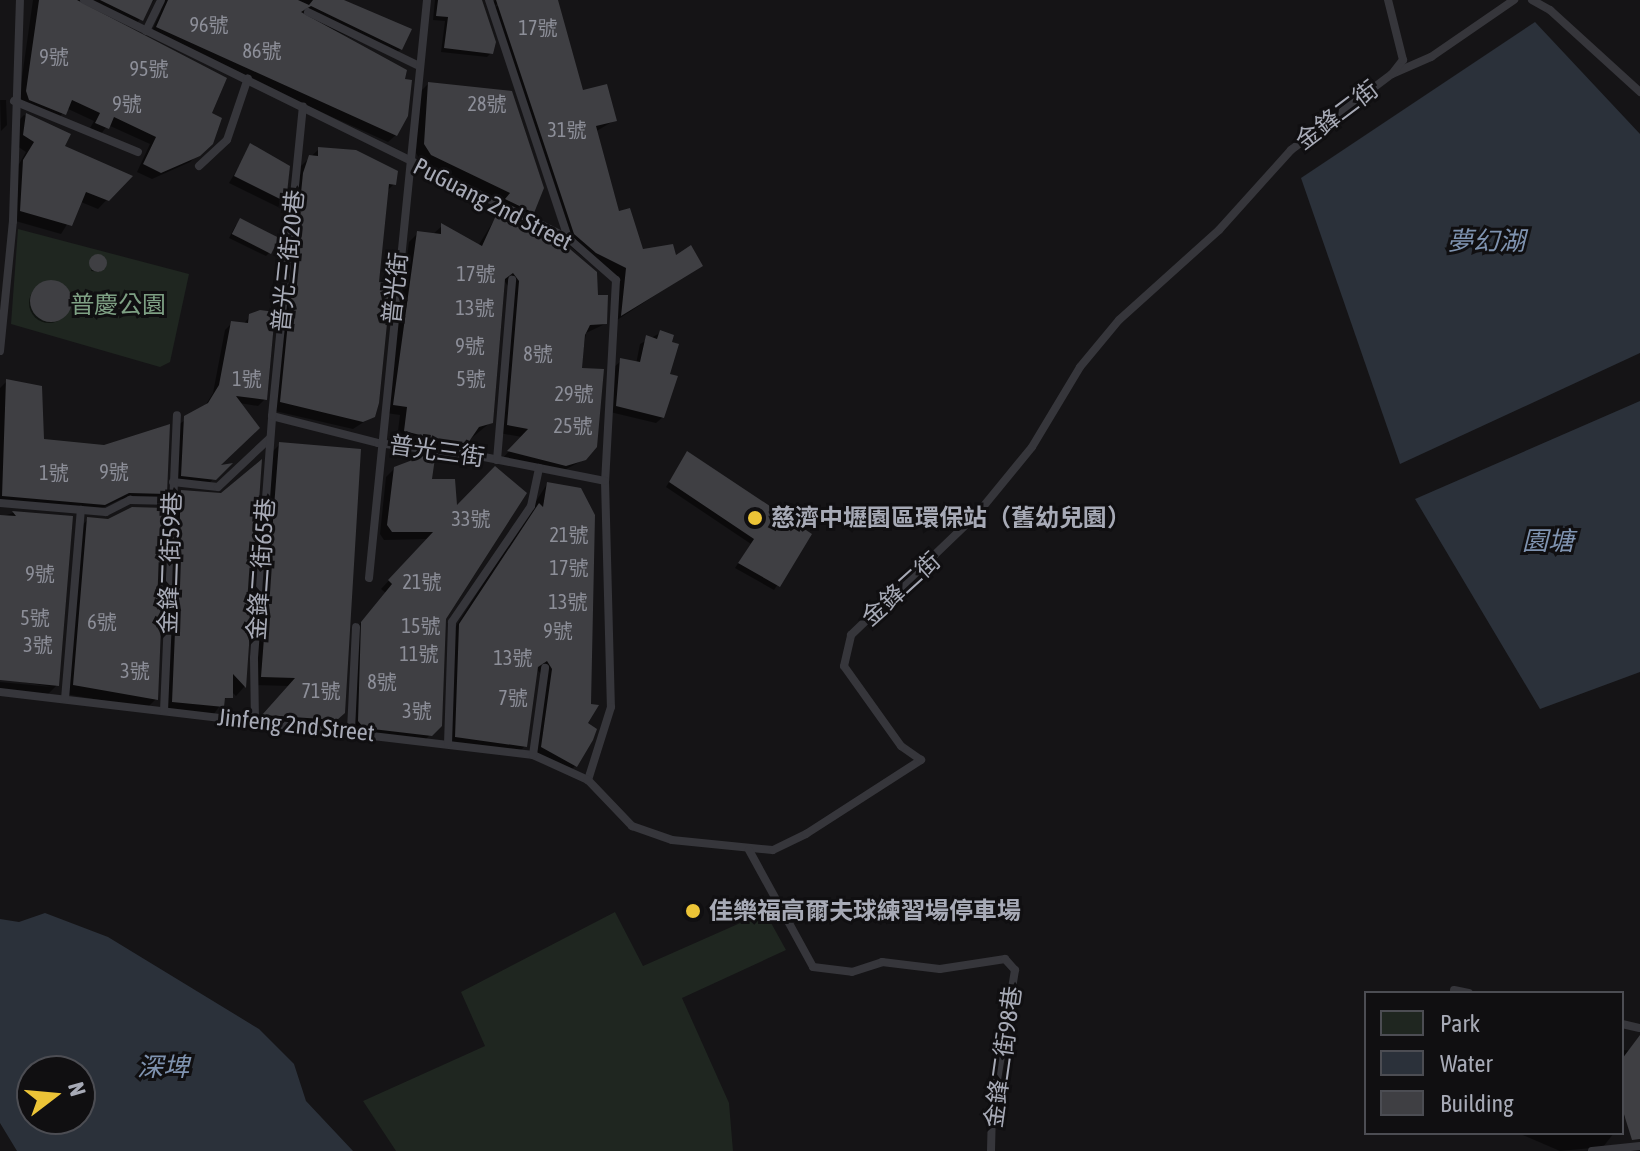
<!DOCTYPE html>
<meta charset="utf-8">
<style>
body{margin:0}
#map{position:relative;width:1640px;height:1151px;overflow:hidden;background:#151416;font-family:"Asap Condensed","Noto Sans TC",sans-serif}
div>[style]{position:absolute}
.green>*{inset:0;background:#1f2620}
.water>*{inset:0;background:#2b313a}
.shadow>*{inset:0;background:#0007}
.round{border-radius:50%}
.building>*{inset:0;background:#3f3f43;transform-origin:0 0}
.lane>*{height:8px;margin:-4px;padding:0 4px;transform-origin:4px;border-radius:4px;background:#36363b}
.dots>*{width:22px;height:22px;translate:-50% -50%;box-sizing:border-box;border:4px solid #100f11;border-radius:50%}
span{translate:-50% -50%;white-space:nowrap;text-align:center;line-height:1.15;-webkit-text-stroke:6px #100f11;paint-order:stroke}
.number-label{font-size:20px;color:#8d8f99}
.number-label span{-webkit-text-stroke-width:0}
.street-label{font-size:24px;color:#a7aab6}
.park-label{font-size:24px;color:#7ea084}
.poi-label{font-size:24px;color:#a7aab6;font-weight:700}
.left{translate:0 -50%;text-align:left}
.water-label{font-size:26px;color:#7f93b0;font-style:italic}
.legend{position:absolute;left:1364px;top:991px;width:260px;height:144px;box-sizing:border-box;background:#100f11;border:2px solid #4c4d53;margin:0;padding:10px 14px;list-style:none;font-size:24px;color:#a7aab6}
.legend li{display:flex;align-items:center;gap:16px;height:40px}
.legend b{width:40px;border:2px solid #4c4d53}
.north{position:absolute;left:16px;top:1055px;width:80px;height:80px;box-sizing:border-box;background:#100f11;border:2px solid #4c4d53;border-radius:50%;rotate:74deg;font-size:22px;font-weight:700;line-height:32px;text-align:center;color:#a7aab6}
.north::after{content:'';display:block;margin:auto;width:28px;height:36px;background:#ecc437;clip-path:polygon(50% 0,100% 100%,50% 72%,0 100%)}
</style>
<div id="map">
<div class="green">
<i style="clip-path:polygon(18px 229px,189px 274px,170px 362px,160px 367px,11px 324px)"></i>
<i style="clip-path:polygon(615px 912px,643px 966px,765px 912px,786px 950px,682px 998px,729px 1103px,733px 1151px,396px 1151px,363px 1101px,485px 1046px,461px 992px)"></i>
</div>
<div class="water">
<i style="clip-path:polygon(1535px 22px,1640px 134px,1640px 353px,1400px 464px,1301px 178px)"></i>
<i style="clip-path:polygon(1640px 401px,1640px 672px,1540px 709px,1415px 499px)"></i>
<i style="clip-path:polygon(evenodd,45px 913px,108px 937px,259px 1029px,294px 1064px,306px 1101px,353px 1151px,17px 1151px,0 1123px,0 919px,19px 922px,45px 913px,80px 1071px,80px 1119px,32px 1119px,32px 1071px,80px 1071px)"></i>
</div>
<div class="shadow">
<i style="clip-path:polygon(33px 0,75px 0,209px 114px,211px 142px,190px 162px,152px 179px,137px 172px,150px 144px,108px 125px,100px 135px,89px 130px,94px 121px,66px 108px,57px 121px,18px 105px)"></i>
<i style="clip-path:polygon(75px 0,154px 0,134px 27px)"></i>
<i style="clip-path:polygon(156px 0,342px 0,401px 49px,393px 56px,320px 24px,396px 135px,388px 142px,150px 35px,161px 11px)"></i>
<i style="clip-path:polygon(435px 0,477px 0,491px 53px,487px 57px,441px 52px,445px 21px,433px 20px)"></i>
<i style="clip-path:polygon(495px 0,501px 0,494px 7px,517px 0,582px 92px,615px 120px,595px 132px,617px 214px,641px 252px,700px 266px,614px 322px,619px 277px,588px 261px,566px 243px,488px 7px)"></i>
<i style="clip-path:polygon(428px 84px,542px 188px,523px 221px,498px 209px,502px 203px,422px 164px,416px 153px,419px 93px)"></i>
<i style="clip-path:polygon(0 100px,6px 100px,7px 125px,1px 131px)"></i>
<i style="clip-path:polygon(24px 115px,68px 135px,62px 146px,129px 176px,98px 209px,81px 202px,61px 234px,12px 220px,15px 171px,26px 152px,14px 144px,15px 124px)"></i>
<i style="clip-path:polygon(251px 146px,285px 201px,278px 207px,229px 183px)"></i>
<i style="clip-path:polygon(319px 149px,394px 184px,386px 192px,377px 284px,373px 416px,353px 429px,275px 411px,301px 166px)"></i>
<i style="clip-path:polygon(498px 214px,596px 298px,605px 324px,586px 333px,580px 370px,585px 459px,557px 474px,501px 460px,522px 437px,499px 433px,511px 290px,503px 279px,491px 422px,457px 450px,443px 450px,397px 439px,400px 415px,386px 413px,409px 242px,417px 234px,432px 235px,442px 226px,478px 246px)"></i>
<i style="clip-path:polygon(236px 225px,270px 252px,266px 256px,229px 238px)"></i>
<i style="clip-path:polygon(94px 257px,104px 259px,100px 272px,91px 271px)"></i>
<i class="round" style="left:29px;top:283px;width:40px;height:40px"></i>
<i style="clip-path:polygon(250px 316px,265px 399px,258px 406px,239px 403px,216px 468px,227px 466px,207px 485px,176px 482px,178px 425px,205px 406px,213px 393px,225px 330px,232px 323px,243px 325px)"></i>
<i style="clip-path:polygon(660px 333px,668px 375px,663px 417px,656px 423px,610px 412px,614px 367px,621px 361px,636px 364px,640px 344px)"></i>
<i style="clip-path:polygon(7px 381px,42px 441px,105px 447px,168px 425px,165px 493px,158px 500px,121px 499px,96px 511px,0 502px,0 388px)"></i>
<i style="clip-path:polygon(280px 444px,343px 712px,326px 728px,256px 722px,290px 686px,254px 685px,271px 453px)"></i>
<i style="clip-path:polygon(684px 458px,810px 535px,774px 590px,735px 568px,751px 544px,666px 487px)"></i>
<i style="clip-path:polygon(259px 464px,244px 687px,236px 696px,231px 691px,213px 715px,164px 709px,172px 501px,181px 492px,221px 495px)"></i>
<i style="clip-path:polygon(395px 468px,430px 481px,455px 510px,524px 493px,444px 618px,440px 725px,422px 743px,351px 730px,353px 632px,386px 593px,381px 589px,428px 539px,384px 540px,380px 534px,386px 477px)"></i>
<i style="clip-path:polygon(547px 484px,575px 766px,567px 774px,535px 760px,544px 678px,536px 668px,525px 746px,516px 755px,451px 747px,451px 634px)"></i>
<i style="clip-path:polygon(13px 513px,71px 518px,57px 685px,48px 694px,0 690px,0 682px,52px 687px,0 678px,0 517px)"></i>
<i style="clip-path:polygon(88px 519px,156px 699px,147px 708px,65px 694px,79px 529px)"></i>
<i style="clip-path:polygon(1622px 1050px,1640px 1051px,1640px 1093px,1622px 1121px)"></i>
<i style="clip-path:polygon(1518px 1133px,1614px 1133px,1603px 1147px,1560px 1151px)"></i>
</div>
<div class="building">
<i style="clip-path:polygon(39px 0,77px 0,227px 78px,212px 113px,222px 118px,213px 144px,200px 156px,161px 173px,143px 164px,156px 137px,114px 117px,109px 129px,95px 123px,100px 113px,72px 100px,66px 115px,29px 100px,26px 91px)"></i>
<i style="clip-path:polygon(100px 0,153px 0,143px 21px)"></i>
<i style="clip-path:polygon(168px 0,298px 0,309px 5px,313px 0,344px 0,412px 29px,402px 50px,311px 6px,301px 12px,407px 70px,405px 79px,412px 80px,408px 116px,397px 136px,156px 27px)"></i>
<i style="clip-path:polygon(438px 0,482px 0,496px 42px,493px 54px,444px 48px,448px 17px,436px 16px)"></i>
<i style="clip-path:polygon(496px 0,558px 0,583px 90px,607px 84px,617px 121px,596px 126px,619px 211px,630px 208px,643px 249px,673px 244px,676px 255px,691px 245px,703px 266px,621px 316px,626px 268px,596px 253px,574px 234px)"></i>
<i style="clip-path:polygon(428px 82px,512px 91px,544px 188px,534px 213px,505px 199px,510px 193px,431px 155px,424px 144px)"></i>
<i style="clip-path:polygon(26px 113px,71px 134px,65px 146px,133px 176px,109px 201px,86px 192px,72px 226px,20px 211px,23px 160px,34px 142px,23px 135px)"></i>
<i style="clip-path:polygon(250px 143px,290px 166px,286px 202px,234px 176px)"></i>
<i style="clip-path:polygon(318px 147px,356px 150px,398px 171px,396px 185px,389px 184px,379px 282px,391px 284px,379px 403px,375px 417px,363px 422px,280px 402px,303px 173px,309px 155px,318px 156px)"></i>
<i style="clip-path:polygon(498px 211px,564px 244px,597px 272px,598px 295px,608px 295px,607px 324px,590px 325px,585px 335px,582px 368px,604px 369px,597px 447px,586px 460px,566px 466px,507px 451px,528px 429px,507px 425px,519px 281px,513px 273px,505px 279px,493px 423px,479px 427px,468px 443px,452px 443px,404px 431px,407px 407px,393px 405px,417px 231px,441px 234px,441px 223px,482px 246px)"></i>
<i style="left:240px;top:218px;width:44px;height:18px;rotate:27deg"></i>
<i class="round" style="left:89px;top:254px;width:18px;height:18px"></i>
<i class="round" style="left:30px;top:280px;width:42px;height:42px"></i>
<i style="clip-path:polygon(260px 310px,275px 312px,267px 400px,236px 396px,260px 428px,221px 465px,233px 463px,216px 480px,181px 476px,184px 416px,208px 403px,219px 385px,231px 321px,248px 323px,249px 314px)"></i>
<i style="clip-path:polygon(660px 330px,674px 335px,672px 342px,679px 344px,670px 374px,678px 376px,664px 418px,616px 406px,620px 358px,640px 362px,646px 335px,657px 339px)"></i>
<i style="clip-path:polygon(6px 379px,42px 386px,44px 439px,104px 445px,170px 424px,167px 494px,129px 493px,105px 505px,2px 496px)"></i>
<i style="clip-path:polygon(279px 442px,361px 449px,345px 713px,337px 720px,262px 715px,295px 678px,261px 677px)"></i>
<i style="clip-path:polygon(687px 451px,812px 534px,780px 587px,738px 563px,754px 539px,669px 482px)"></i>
<i style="clip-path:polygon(423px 456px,435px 458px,432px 479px,455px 479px,457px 505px,495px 466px,527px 493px,446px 619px,442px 726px,432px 736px,364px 728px,358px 721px,361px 622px,392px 584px,388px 580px,433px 532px,392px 532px,387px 525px,394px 467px)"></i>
<i style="clip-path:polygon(262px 459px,246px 688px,233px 674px,233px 698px,225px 698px,224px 707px,172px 702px,181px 490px,221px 493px)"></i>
<i style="clip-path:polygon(547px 482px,581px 488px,595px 515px,591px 704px,599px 705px,588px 723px,597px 729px,593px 740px,577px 767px,541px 747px,552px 669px,547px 661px,538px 667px,527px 747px,455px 737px,459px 624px,539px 503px,543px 507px)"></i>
<i style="clip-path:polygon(132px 507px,166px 508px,158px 700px,73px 685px,87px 517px,108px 519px)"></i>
<i style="clip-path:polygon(12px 511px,73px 516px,59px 686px,0 680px,0 515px,16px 516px)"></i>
<i style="clip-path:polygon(1640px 1035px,1640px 1139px,1632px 1140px,1622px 1108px,1622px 1059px)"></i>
</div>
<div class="lane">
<i style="left:84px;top:0;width:539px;rotate:26.18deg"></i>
<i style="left:568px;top:238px;width:64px;rotate:41.2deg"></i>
<i style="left:616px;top:280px;width:201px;rotate:93.1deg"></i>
<i style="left:605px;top:481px;width:226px;rotate:88.5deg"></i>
<i style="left:611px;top:707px;width:77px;rotate:107.5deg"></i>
<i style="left:489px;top:0;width:251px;rotate:71.6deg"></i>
<i style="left:1532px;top:0;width:21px;rotate:29deg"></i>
<i style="left:1550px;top:10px;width:122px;rotate:42.3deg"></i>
<i style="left:308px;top:12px;width:121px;rotate:25.9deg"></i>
<i style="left:146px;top:31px;width:34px;rotate:-64deg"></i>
<i style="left:1392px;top:74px;width:43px;rotate:-23.6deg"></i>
<i style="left:1431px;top:57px;width:101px;rotate:-34.5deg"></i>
<i style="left:14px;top:101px;width:134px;rotate:22.4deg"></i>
<i style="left:199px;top:166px;width:38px;rotate:-43deg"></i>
<i style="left:227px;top:140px;width:65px;rotate:-71.3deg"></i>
<i style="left:0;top:351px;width:131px;rotate:-84.3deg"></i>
<i style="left:13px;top:221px;width:221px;rotate:-88.2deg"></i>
<i style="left:272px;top:416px;width:109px;rotate:14.3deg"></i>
<i style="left:378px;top:443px;width:107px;rotate:7.5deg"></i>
<i style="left:484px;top:457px;width:123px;rotate:11.2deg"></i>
<i style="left:497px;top:460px;width:181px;rotate:-85.2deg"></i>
<i style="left:173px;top:482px;width:45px;rotate:6.3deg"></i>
<i style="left:218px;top:487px;width:71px;rotate:-43.3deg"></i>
<i style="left:0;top:503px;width:106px;rotate:4.9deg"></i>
<i style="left:106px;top:512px;width:27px;rotate:-27deg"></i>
<i style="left:130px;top:500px;width:43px;rotate:1.3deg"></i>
<i style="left:369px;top:578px;width:581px;rotate:-84.27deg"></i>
<i style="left:0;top:692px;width:537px;rotate:6.74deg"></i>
<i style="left:533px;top:755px;width:60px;rotate:24.4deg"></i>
<i style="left:588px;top:780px;width:64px;rotate:46.3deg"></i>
<i style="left:632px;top:826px;width:42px;rotate:19.3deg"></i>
<i style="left:672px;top:840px;width:101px;rotate:5.7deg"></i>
<i style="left:773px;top:850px;width:37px;rotate:-26deg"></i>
<i style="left:806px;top:834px;width:137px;rotate:-32.8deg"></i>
<i style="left:921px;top:760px;width:24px;rotate:-145deg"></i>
<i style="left:901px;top:746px;width:98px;rotate:-125.5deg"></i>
<i style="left:844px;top:666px;width:32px;rotate:-77deg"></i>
<i style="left:851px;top:635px;width:176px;rotate:-43.8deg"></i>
<i style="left:978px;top:513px;width:85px;rotate:-50.7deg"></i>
<i style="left:1032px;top:447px;width:93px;rotate:-59deg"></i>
<i style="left:1080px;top:367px;width:61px;rotate:-50.3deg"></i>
<i style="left:1119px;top:320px;width:135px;rotate:-42deg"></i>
<i style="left:1219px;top:230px;width:108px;rotate:-48deg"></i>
<i style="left:1291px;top:150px;width:126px;rotate:-37deg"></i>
<i style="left:1392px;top:74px;width:18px;rotate:-52deg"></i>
<i style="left:1403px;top:60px;width:62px;rotate:-104deg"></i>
<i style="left:65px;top:699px;width:190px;rotate:-85.2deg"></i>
<i style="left:164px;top:711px;width:296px;rotate:-87.5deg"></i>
<i style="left:255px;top:722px;width:64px;rotate:-90.9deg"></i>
<i style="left:254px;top:658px;width:243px;rotate:-85.7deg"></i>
<i style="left:272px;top:416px;width:311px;rotate:-84.3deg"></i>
<i style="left:351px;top:730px;width:103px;rotate:-87.2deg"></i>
<i style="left:448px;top:744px;width:122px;rotate:-88.1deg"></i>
<i style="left:452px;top:622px;width:140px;rotate:-55.7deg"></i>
<i style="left:531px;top:506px;width:39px;rotate:-78deg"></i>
<i style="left:533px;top:755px;width:88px;rotate:-82.1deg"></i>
<i style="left:749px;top:850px;width:133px;rotate:61.3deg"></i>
<i style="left:813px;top:967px;width:39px;rotate:7deg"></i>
<i style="left:852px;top:972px;width:32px;rotate:-18deg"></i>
<i style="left:882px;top:962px;width:58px;rotate:6.9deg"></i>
<i style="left:940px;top:969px;width:66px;rotate:-8.7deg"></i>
<i style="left:1005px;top:959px;width:15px;rotate:48deg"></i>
<i style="left:1015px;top:970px;width:142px;rotate:99.3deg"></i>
<i style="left:992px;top:1110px;width:41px;rotate:91.4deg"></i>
<i style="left:1454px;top:990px;width:15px;rotate:11deg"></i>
<i style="left:1622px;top:1024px;width:18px;rotate:13deg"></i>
<i style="left:1592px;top:1151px;width:48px;rotate:-5.9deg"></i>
</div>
<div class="dots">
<i style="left:755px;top:518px;background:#ecc437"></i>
<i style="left:693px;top:911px;background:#ecc437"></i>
</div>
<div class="number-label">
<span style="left:209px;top:24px">96號</span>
<span style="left:538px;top:27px">17號</span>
<span style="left:262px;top:50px">86號</span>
<span style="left:54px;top:56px">9號</span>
<span style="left:149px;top:68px">95號</span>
<span style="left:127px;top:103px">9號</span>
<span style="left:487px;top:103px">28號</span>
<span style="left:567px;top:129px">31號</span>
<span style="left:476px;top:273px">17號</span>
<span style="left:475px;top:307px">13號</span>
<span style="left:470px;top:345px">9號</span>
<span style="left:538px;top:353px">8號</span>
<span style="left:247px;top:378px">1號</span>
<span style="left:471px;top:378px">5號</span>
<span style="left:574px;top:393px">29號</span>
<span style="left:573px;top:425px">25號</span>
<span style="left:114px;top:471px">9號</span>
<span style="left:54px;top:472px">1號</span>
<span style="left:471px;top:518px">33號</span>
<span style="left:569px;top:534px">21號</span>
<span style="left:569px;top:567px">17號</span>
<span style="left:40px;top:573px">9號</span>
<span style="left:422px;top:581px">21號</span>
<span style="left:568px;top:601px">13號</span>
<span style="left:35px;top:617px">5號</span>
<span style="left:102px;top:621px">6號</span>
<span style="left:421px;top:625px">15號</span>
<span style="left:558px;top:630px">9號</span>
<span style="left:38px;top:644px">3號</span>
<span style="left:419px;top:653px">11號</span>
<span style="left:513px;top:657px">13號</span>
<span style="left:135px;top:670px">3號</span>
<span style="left:382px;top:681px">8號</span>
<span style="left:321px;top:690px">71號</span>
<span style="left:513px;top:697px">7號</span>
<span style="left:417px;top:710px">3號</span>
</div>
<div class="street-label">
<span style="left:1337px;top:115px;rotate:-37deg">金鋒二街</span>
<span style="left:493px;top:204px;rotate:27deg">PuGuang 2nd Street</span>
<span style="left:288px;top:261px;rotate:-84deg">普光三街20巷</span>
<span style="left:395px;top:288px;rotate:-84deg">普光街</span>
<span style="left:437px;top:451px;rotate:8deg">普光三街</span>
<span style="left:170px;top:563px;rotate:-88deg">金鋒二街59巷</span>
<span style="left:261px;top:569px;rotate:-86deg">金鋒二街65巷</span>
<span style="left:901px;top:589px;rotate:-42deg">金鋒二街</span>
<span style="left:296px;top:725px;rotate:6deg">Jinfeng 2nd Street</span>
<span style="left:1003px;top:1057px;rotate:-82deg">金鋒二街98巷</span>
</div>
<div class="park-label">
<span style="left:118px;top:305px">普慶公園</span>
</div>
<div class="poi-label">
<span class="left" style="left:771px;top:518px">慈濟中壢園區環保站（舊幼兒園）</span>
<span class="left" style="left:709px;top:911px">佳樂福高爾夫球練習場停車場</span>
</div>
<div class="water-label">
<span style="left:1486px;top:242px">夢幻湖</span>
<span style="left:1548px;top:542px">園塘</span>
<span style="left:163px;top:1068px">深埤</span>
</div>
<ul class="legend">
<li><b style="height:22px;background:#1f2620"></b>Park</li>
<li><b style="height:22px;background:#2b313a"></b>Water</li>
<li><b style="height:22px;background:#3f3f43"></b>Building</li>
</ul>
<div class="north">N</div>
</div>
